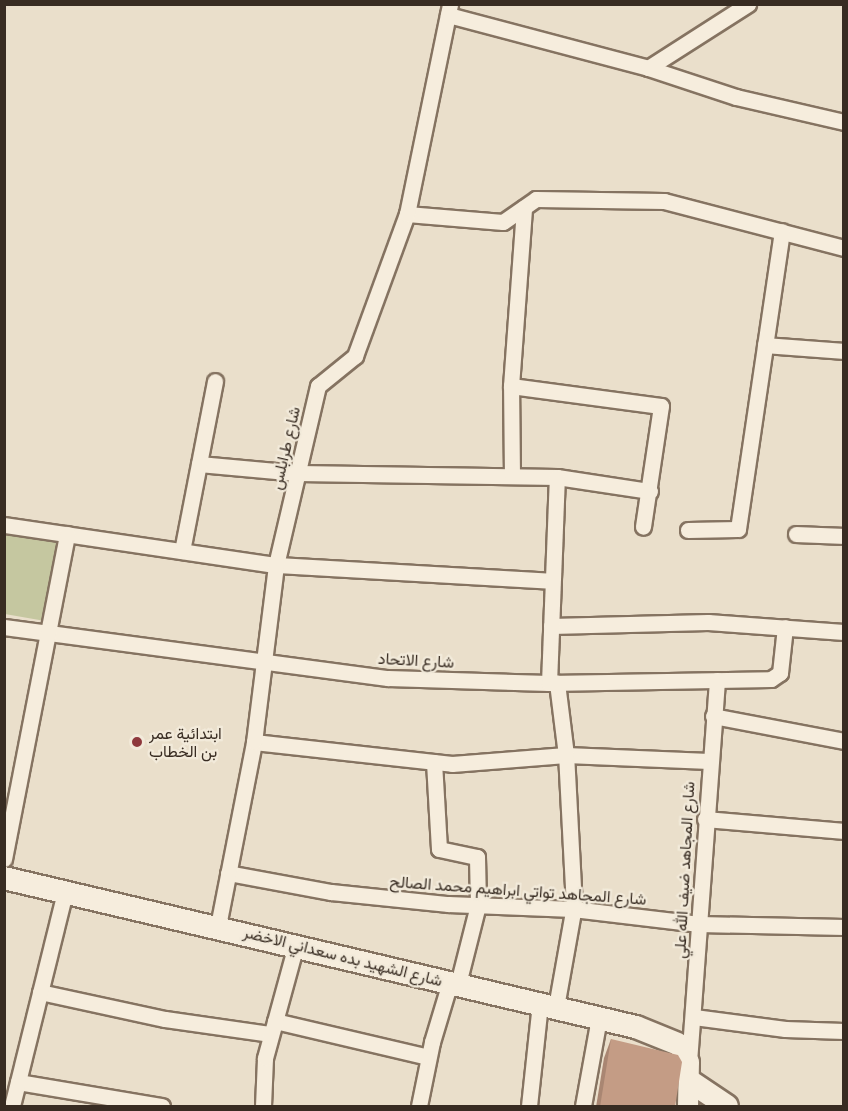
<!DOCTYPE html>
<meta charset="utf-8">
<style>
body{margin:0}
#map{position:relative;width:848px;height:1111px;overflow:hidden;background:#eadfcb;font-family:"Source Serif 4",Vazirmatn,serif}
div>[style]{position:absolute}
.green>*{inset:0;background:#c5c7a0}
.roads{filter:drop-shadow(2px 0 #857361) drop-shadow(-2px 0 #857361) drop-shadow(0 2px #857361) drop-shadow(0 -2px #857361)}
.minor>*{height:15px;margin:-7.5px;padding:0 7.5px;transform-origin:7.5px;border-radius:7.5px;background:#f6eddd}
.tertiary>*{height:20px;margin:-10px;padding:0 10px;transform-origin:10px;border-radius:10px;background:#f6eddd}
.secondary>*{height:22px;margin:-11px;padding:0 11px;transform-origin:11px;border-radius:11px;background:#f6eddd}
.wall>*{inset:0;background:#a98672}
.building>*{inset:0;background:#c49c85}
.dots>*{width:16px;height:16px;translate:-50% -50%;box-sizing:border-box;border:3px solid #f2eada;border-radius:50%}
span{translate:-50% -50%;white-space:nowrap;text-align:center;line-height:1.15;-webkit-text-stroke:4.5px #f2eada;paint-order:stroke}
.street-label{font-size:16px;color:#382c22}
.poi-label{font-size:16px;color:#382c22}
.left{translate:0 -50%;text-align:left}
.frame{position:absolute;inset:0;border:6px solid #382c22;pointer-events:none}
</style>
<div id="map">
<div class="green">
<i style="clip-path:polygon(4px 534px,58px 541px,45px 621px,5px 614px)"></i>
</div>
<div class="roads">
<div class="minor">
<i style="left:448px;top:15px;width:207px;rotate:14.8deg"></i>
<i style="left:648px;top:68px;width:93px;rotate:18.2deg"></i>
<i style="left:736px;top:97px;width:111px;rotate:13deg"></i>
<i style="left:648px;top:68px;width:119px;rotate:-32.6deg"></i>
<i style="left:407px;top:214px;width:96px;rotate:4.8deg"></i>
<i style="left:503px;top:222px;width:40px;rotate:-34.9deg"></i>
<i style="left:536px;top:199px;width:128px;rotate:0.9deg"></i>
<i style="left:664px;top:201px;width:186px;rotate:14.6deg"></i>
<i style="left:765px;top:345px;width:79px;rotate:4.3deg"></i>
<i style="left:511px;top:386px;width:151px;rotate:7.6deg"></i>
<i style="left:661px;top:406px;width:122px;rotate:98.5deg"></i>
<i style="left:199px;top:464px;width:99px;rotate:5.2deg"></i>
<i style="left:298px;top:473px;width:259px;rotate:0.9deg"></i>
<i style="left:557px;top:477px;width:94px;rotate:8.6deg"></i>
<i style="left:512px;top:476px;width:90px;rotate:-90.6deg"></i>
<i style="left:511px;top:386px;width:179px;rotate:-85.8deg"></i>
<i style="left:4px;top:525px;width:275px;rotate:8.4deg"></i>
<i style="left:276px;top:565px;width:276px;rotate:3.3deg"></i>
<i style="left:688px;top:530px;width:50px;rotate:-1.1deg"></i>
<i style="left:738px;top:529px;width:301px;rotate:-81.6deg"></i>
<i style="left:796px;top:534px;width:48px;rotate:2.4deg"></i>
<i style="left:182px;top:551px;width:173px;rotate:-79deg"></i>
<i style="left:551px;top:626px;width:157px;rotate:-1.5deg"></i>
<i style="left:708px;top:622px;width:136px;rotate:4.2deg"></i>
<i style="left:4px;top:627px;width:387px;rotate:7.6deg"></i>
<i style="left:388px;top:678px;width:161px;rotate:1.8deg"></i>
<i style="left:549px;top:683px;width:222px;rotate:-1deg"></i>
<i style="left:771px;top:679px;width:11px;rotate:-34deg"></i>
<i style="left:780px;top:673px;width:46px;rotate:-83.8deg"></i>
<i style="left:549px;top:683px;width:206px;rotate:-87.8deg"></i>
<i style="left:713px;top:716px;width:133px;rotate:10.8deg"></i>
<i style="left:254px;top:742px;width:199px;rotate:6.3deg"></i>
<i style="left:452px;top:764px;width:114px;rotate:-4.5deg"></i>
<i style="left:566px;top:755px;width:143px;rotate:2.4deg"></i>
<i style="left:434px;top:762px;width:87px;rotate:86.7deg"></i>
<i style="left:439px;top:849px;width:39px;rotate:12deg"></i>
<i style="left:477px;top:857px;width:48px;rotate:88.8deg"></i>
<i style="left:478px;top:905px;width:81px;rotate:104.2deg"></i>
<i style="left:705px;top:819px;width:140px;rotate:4.9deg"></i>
<i style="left:4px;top:859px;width:331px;rotate:-79deg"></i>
<i style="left:228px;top:873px;width:105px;rotate:10.5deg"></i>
<i style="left:331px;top:892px;width:118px;rotate:5.9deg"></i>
<i style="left:448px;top:904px;width:125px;rotate:2.3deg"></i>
<i style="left:573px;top:909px;width:127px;rotate:6.8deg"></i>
<i style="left:699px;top:924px;width:145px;rotate:1.2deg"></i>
<i style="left:218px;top:926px;width:187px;rotate:-78.9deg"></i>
<i style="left:254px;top:742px;width:178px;rotate:-82.9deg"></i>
<i style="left:276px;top:565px;width:184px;rotate:-76.8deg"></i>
<i style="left:318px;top:386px;width:48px;rotate:-39deg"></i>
<i style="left:355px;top:356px;width:151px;rotate:-69.9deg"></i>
<i style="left:407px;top:214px;width:214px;rotate:-78.4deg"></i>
<i style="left:40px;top:992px;width:128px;rotate:12.2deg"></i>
<i style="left:165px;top:1019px;width:107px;rotate:8.1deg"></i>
<i style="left:556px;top:1007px;width:103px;rotate:-79.9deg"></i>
<i style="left:574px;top:906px;width:151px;rotate:-93deg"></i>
<i style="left:566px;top:755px;width:73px;rotate:-97.1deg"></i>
<i style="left:694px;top:1017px;width:92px;rotate:7.5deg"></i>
<i style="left:785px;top:1029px;width:59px;rotate:1.9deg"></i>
<i style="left:275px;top:1021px;width:157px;rotate:13.2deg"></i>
<i style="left:689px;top:1062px;width:383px;rotate:-85.8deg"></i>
<i style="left:18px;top:1082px;width:146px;rotate:9.5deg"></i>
<i style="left:12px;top:1106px;width:220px;rotate:-76.1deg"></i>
<i style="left:263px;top:1106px;width:48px;rotate:-87.6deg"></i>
<i style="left:265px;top:1058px;width:117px;rotate:-74.7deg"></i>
<i style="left:419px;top:1106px;width:65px;rotate:-78.5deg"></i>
<i style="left:432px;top:1042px;width:63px;rotate:-73.3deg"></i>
<i style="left:529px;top:1106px;width:104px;rotate:-83.9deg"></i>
<i style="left:583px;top:1106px;width:89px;rotate:-79.7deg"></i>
</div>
<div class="tertiary">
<i style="left:678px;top:1044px;width:21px;rotate:59deg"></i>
<i style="left:689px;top:1062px;width:44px;rotate:91.3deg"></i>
</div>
<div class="secondary">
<i style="left:4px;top:878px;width:649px;rotate:13.27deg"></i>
<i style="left:636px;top:1027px;width:45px;rotate:22deg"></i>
<i style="left:691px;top:1082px;width:43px;rotate:33.7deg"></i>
</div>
</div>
<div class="wall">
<i style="clip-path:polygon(611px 1039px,675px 1107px,596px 1107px,604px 1058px)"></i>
</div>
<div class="building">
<i style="clip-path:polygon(611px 1039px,678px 1055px,682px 1062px,675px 1107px,600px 1107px)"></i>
</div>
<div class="dots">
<i style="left:137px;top:742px;background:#8e383c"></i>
</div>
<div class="street-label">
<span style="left:285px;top:448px;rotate:-77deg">شارع طرابلس</span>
<span style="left:416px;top:660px;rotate:3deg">شارع الاتحاد</span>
<span style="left:684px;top:870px;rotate:-87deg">شارع المجاهد ضيف الله علي</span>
<span style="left:518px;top:890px;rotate:4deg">شارع المجاهد تواتي ابراهيم محمد الصالح</span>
<span style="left:343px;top:956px;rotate:14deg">شارع الشهيد بده سعداني الاخضر</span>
</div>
<div class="poi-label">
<span class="left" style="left:149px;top:742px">ابتدائية عمر<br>بن الخطاب</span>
</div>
<div class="frame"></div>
</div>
